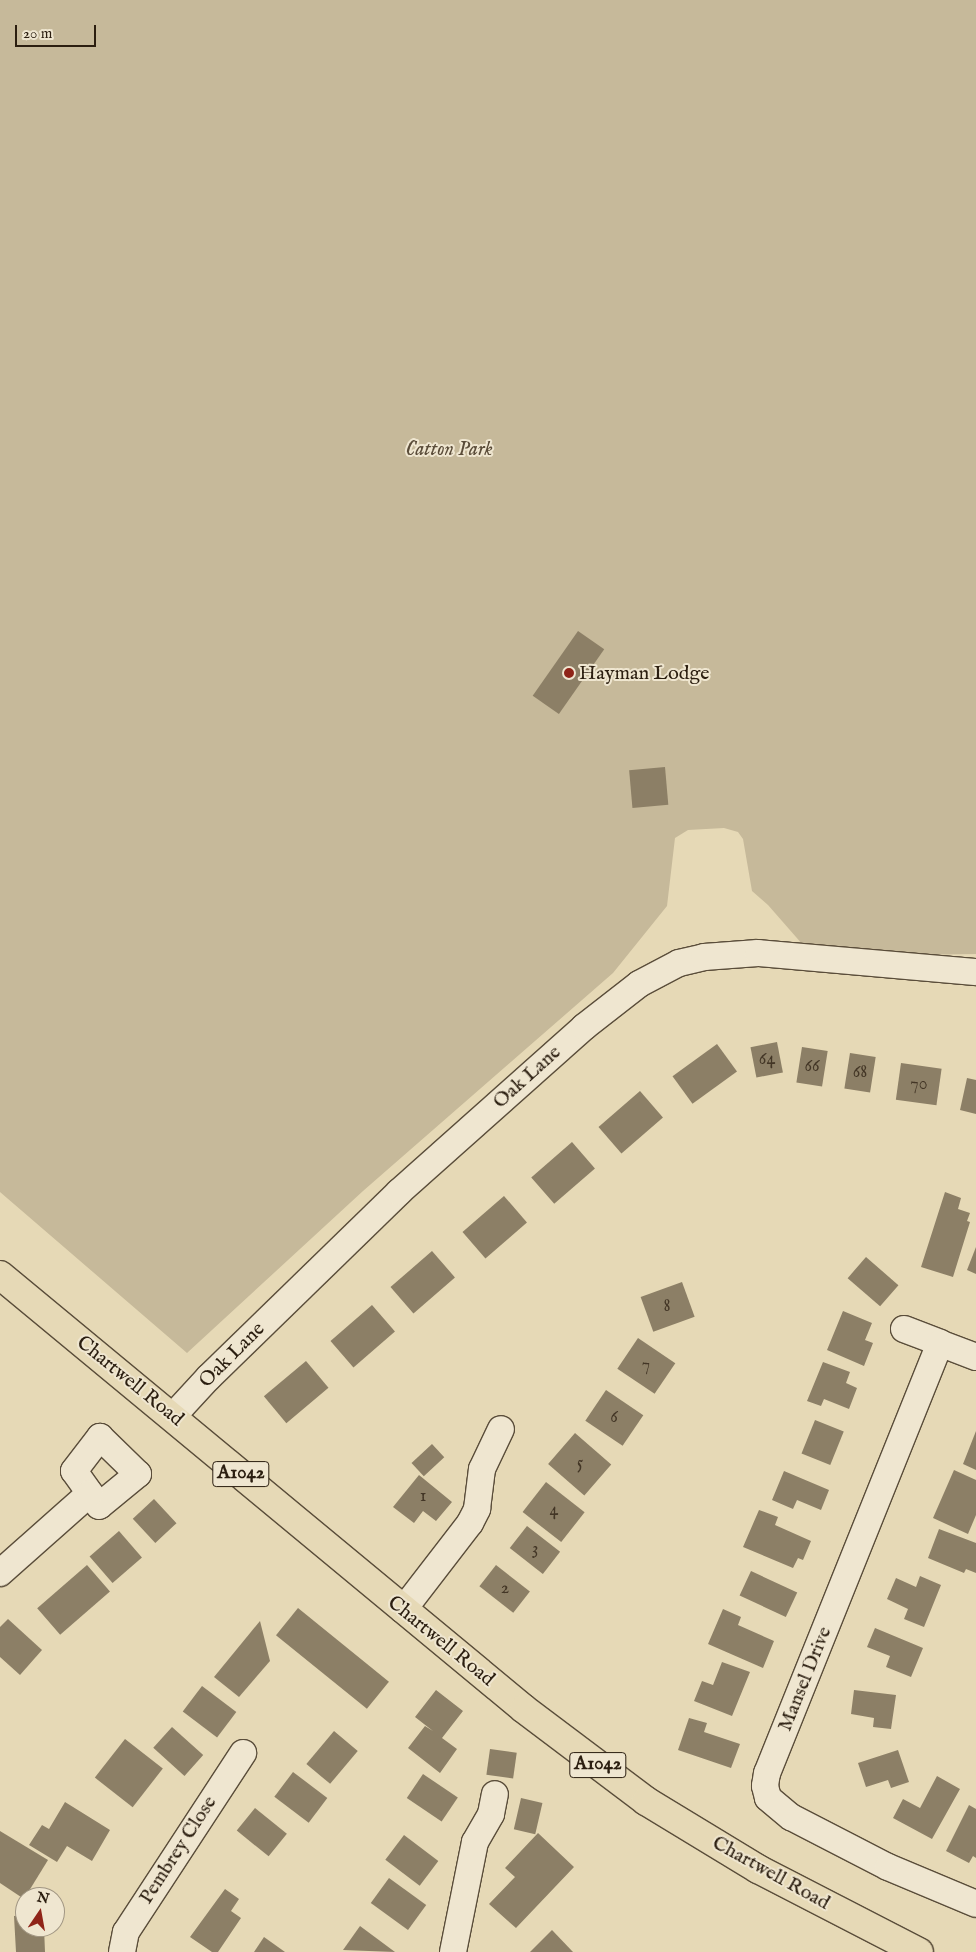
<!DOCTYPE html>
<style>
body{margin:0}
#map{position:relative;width:976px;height:1952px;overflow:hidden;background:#e6d9b6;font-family:"IM FELL English",serif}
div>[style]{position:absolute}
.green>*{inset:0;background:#c6b99a}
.building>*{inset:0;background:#8c7f66;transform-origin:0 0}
.roads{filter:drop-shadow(1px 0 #5a4d3a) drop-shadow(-1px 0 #5a4d3a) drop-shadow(0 1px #5a4d3a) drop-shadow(0 -1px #5a4d3a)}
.minor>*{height:26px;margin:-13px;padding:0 13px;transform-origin:13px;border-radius:13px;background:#efe6d0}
.trunk>*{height:28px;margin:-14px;padding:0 14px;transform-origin:14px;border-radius:14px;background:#e6d9b6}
.dots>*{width:14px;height:14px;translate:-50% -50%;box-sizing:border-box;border:2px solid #efe6d0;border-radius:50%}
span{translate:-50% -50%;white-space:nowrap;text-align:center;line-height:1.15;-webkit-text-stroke:4px #efe6d0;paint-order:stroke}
.number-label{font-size:18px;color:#433626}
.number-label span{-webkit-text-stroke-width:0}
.shield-label span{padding:1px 4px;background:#efe6d0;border:1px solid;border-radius:4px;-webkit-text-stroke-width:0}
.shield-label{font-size:19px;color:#2b1e10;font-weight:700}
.park-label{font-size:20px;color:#5a4c39;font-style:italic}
.poi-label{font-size:20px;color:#2b1e10}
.left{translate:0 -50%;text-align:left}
.street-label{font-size:20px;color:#2b1e10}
.north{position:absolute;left:15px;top:1887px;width:50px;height:50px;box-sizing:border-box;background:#efe6d0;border:1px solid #a19683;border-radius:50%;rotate:12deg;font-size:14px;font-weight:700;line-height:20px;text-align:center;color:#2b1e10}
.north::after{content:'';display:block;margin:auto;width:18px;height:22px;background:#8f2418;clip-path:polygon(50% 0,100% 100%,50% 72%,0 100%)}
.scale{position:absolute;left:15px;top:25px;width:81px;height:22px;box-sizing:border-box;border:2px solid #2b1e10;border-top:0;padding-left:6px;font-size:15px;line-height:18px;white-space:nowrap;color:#2b1e10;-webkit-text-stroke:4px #efe6d0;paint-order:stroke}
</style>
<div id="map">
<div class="green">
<i style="clip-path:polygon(0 0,976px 0,976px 954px,912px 955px,803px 945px,768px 905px,752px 891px,743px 839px,738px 832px,724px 828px,688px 830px,675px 838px,667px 906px,613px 973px,363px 1191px,187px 1353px,0 1192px)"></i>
</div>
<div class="building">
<i style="left:578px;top:631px;width:32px;height:79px;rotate:35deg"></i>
<i style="left:665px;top:767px;width:38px;height:36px;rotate:85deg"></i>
<i style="left:777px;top:1042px;width:31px;height:27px;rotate:79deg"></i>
<i style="left:717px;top:1044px;width:34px;height:55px;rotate:54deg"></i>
<i style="left:802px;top:1047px;width:26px;height:36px;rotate:9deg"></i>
<i style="left:850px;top:1053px;width:26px;height:36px;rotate:9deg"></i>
<i style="left:901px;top:1063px;width:41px;height:37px;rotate:8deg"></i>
<i style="clip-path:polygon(967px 1078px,976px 1080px,976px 1114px,960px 1110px)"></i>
<i style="left:640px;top:1091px;width:35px;height:55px;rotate:49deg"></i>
<i style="left:572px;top:1142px;width:35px;height:54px;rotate:49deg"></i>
<i style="clip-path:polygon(945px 1192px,961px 1198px,958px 1209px,970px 1213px,967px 1221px,970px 1222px,953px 1277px,921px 1267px)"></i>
<i style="left:504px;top:1196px;width:35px;height:55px;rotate:49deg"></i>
<i style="clip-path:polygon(976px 1247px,976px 1274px,967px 1270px)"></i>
<i style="left:432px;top:1251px;width:35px;height:55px;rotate:49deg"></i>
<i style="left:866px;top:1257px;width:43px;height:28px;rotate:41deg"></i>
<i style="left:682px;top:1282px;width:37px;height:44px;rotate:70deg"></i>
<i style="left:372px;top:1305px;width:35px;height:55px;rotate:49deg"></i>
<i style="clip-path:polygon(843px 1311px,872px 1323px,865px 1340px,873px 1343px,864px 1366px,827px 1350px)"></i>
<i style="left:638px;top:1338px;width:45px;height:37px;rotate:34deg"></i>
<i style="left:306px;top:1361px;width:35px;height:55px;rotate:50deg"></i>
<i style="clip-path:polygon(823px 1362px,850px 1372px,846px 1383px,857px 1388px,849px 1409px,824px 1399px,821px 1406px,807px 1401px)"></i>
<i style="left:606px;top:1390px;width:45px;height:37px;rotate:34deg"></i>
<i style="left:815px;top:1420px;width:31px;height:36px;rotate:22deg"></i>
<i style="clip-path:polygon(976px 1431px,976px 1470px,963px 1464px)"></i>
<i style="left:575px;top:1433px;width:48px;height:41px;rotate:41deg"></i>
<i style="left:432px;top:1444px;width:18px;height:28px;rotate:47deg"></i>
<i style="clip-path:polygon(954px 1470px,976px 1480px,976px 1515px,968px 1534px,933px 1518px)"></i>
<i style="clip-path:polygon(784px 1471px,829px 1490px,821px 1510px,797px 1500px,793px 1509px,772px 1500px)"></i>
<i style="clip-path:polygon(419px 1475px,452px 1502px,436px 1521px,423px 1511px,414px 1523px,393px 1507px)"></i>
<i style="left:546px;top:1482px;width:49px;height:38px;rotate:38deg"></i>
<i style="left:154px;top:1499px;width:33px;height:29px;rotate:47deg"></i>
<i style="clip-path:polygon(759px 1510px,778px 1517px,775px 1525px,811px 1541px,803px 1560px,798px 1558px,793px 1568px,743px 1547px)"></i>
<i style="left:527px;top:1526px;width:42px;height:28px;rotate:38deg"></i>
<i style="clip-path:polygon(939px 1529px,976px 1543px,976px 1573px,966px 1569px,964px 1573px,928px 1558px)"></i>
<i style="left:119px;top:1531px;width:35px;height:39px;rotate:49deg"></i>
<i style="left:87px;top:1565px;width:35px;height:66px;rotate:49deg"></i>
<i style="left:496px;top:1565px;width:43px;height:27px;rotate:38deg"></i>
<i style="left:751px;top:1571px;width:51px;height:27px;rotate:25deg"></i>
<i style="clip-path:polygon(920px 1576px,941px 1585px,924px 1627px,904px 1619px,908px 1609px,887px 1599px,896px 1578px,916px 1587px)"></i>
<i style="left:298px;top:1608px;width:117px;height:35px;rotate:39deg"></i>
<i style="clip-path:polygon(723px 1609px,741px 1617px,738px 1625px,774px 1641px,763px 1668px,708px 1644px)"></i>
<i style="clip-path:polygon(8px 1619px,42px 1650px,20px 1675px,0 1657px,0 1627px)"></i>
<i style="clip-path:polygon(260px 1621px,270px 1661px,239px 1697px,214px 1677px)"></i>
<i style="clip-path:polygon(875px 1628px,923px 1648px,911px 1677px,886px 1667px,890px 1656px,867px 1647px)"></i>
<i style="clip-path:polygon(722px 1662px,750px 1672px,732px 1716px,694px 1701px,702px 1681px,713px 1685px)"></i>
<i style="left:202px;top:1686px;width:43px;height:32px;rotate:37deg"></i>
<i style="clip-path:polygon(436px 1690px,463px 1711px,442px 1738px,457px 1749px,440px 1773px,408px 1748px,425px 1726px,433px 1731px,415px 1717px)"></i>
<i style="clip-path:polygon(854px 1690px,896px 1695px,891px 1729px,873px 1727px,874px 1718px,851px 1714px)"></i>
<i style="clip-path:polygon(689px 1718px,707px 1723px,704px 1732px,740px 1744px,731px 1768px,678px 1750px)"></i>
<i style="left:172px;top:1727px;width:42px;height:28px;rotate:42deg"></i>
<i style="left:334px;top:1731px;width:31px;height:43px;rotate:40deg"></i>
<i style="left:125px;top:1739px;width:48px;height:49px;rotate:38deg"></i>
<i style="left:490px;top:1749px;width:27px;height:26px;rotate:8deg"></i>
<i style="clip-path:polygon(898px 1750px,909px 1782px,891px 1788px,888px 1780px,866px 1787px,858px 1763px)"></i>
<i style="left:293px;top:1772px;width:43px;height:31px;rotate:37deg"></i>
<i style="left:423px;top:1774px;width:42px;height:29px;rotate:34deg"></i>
<i style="clip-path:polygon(937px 1776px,960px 1789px,932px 1839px,893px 1818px,903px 1799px,920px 1808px)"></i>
<i style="left:521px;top:1798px;width:22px;height:32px;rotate:13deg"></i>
<i style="clip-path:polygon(65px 1802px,110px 1830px,92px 1861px,67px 1846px,57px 1862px,29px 1845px,42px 1825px,49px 1829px)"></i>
<i style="clip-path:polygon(969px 1805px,976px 1809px,976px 1858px,973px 1856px,969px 1863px,946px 1851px)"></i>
<i style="left:255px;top:1808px;width:41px;height:29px;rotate:39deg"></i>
<i style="clip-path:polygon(0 1831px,48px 1860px,24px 1899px,0 1883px)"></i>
<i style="clip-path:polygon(538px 1833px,574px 1867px,516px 1928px,489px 1904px,515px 1877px,505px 1868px)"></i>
<i style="left:404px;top:1835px;width:43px;height:31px;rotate:37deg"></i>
<i style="left:389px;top:1878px;width:46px;height:31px;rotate:36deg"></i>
<i style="clip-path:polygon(225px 1889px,239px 1899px,231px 1911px,241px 1918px,218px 1952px,212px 1952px,190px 1937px)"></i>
<i style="clip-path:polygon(25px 1915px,25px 1927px,44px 1927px,45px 1952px,16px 1952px,14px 1916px)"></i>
<i style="clip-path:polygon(360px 1926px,395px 1952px,343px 1950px)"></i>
<i style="clip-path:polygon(552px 1930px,573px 1952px,530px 1952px)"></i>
<i style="clip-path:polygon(264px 1937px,285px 1952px,254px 1952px)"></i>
</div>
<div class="roads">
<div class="minor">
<i style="left:904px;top:1329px;width:39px;rotate:21deg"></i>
<i style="left:976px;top:1357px;width:39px;rotate:-159deg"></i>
<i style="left:940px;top:1343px;width:463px;rotate:111.9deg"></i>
<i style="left:767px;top:1773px;width:13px;rotate:99deg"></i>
<i style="left:765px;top:1786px;width:12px;rotate:76deg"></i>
<i style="left:768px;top:1798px;width:30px;rotate:40deg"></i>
<i style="left:791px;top:1817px;width:109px;rotate:27.3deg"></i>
<i style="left:888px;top:1867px;width:95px;rotate:22.8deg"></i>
<i style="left:173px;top:1416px;width:53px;rotate:-47.3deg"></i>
<i style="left:209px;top:1377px;width:265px;rotate:-44.2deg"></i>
<i style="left:399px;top:1192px;width:248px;rotate:-41.7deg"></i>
<i style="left:584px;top:1027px;width:70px;rotate:-38deg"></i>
<i style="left:639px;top:984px;width:45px;rotate:-27.7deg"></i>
<i style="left:679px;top:963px;width:26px;rotate:-13deg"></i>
<i style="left:704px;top:957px;width:54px;rotate:-4.2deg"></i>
<i style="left:758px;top:953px;width:219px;rotate:5deg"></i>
<i style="left:100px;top:1437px;width:53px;rotate:44.2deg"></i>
<i style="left:138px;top:1474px;width:50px;rotate:140.6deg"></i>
<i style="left:99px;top:1506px;width:43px;rotate:-125.5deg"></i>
<i style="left:74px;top:1471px;width:43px;rotate:-52.6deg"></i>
<i style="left:0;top:1573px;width:120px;rotate:-41.6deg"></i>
<i style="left:403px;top:1610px;width:110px;rotate:-52.4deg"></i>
<i style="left:470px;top:1523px;width:16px;rotate:-63deg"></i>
<i style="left:477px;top:1509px;width:40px;rotate:-82.9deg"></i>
<i style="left:482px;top:1469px;width:44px;rotate:-64.6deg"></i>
<i style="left:122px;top:1952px;width:20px;rotate:-79deg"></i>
<i style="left:126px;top:1932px;width:214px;rotate:-56.8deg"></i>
<i style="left:453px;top:1952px;width:112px;rotate:-78.7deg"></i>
<i style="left:475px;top:1842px;width:32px;rotate:-60deg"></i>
<i style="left:491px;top:1814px;width:20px;rotate:-79deg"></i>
</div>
<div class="trunk">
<i style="left:0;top:1275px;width:680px;rotate:39.63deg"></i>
<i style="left:524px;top:1709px;width:153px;rotate:37deg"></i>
<i style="left:646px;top:1801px;width:131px;rotate:31.3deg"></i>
<i style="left:758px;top:1869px;width:181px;rotate:27.3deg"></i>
</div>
</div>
<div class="dots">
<i style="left:569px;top:673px;background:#8f2418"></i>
</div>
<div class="number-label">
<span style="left:767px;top:1060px">64</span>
<span style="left:812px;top:1067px">66</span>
<span style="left:860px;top:1073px">68</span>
<span style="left:919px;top:1085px">70</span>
<span style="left:667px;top:1307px">8</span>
<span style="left:646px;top:1366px">7</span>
<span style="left:614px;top:1418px">6</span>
<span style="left:580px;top:1464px">5</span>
<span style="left:423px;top:1497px">1</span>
<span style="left:554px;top:1511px">4</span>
<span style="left:535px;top:1550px">3</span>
<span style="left:505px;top:1589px">2</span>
</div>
<div class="shield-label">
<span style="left:241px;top:1474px">A1042</span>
<span style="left:598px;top:1765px">A1042</span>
</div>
<div class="park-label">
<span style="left:449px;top:449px">Catton Park</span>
</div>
<div class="poi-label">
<span class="left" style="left:579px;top:673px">Hayman Lodge</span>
</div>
<div class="street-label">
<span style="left:527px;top:1077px;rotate:-42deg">Oak Lane</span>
<span style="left:232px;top:1355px;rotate:-45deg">Oak Lane</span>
<span style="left:130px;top:1381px;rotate:39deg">Chartwell Road</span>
<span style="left:441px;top:1641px;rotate:39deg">Chartwell Road</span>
<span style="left:805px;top:1679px;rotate:-68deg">Mansel Drive</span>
<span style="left:178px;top:1850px;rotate:-57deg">Pembrey Close</span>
<span style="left:771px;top:1873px;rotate:29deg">Chartwell Road</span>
</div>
<div class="north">N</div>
<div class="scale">20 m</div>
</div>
